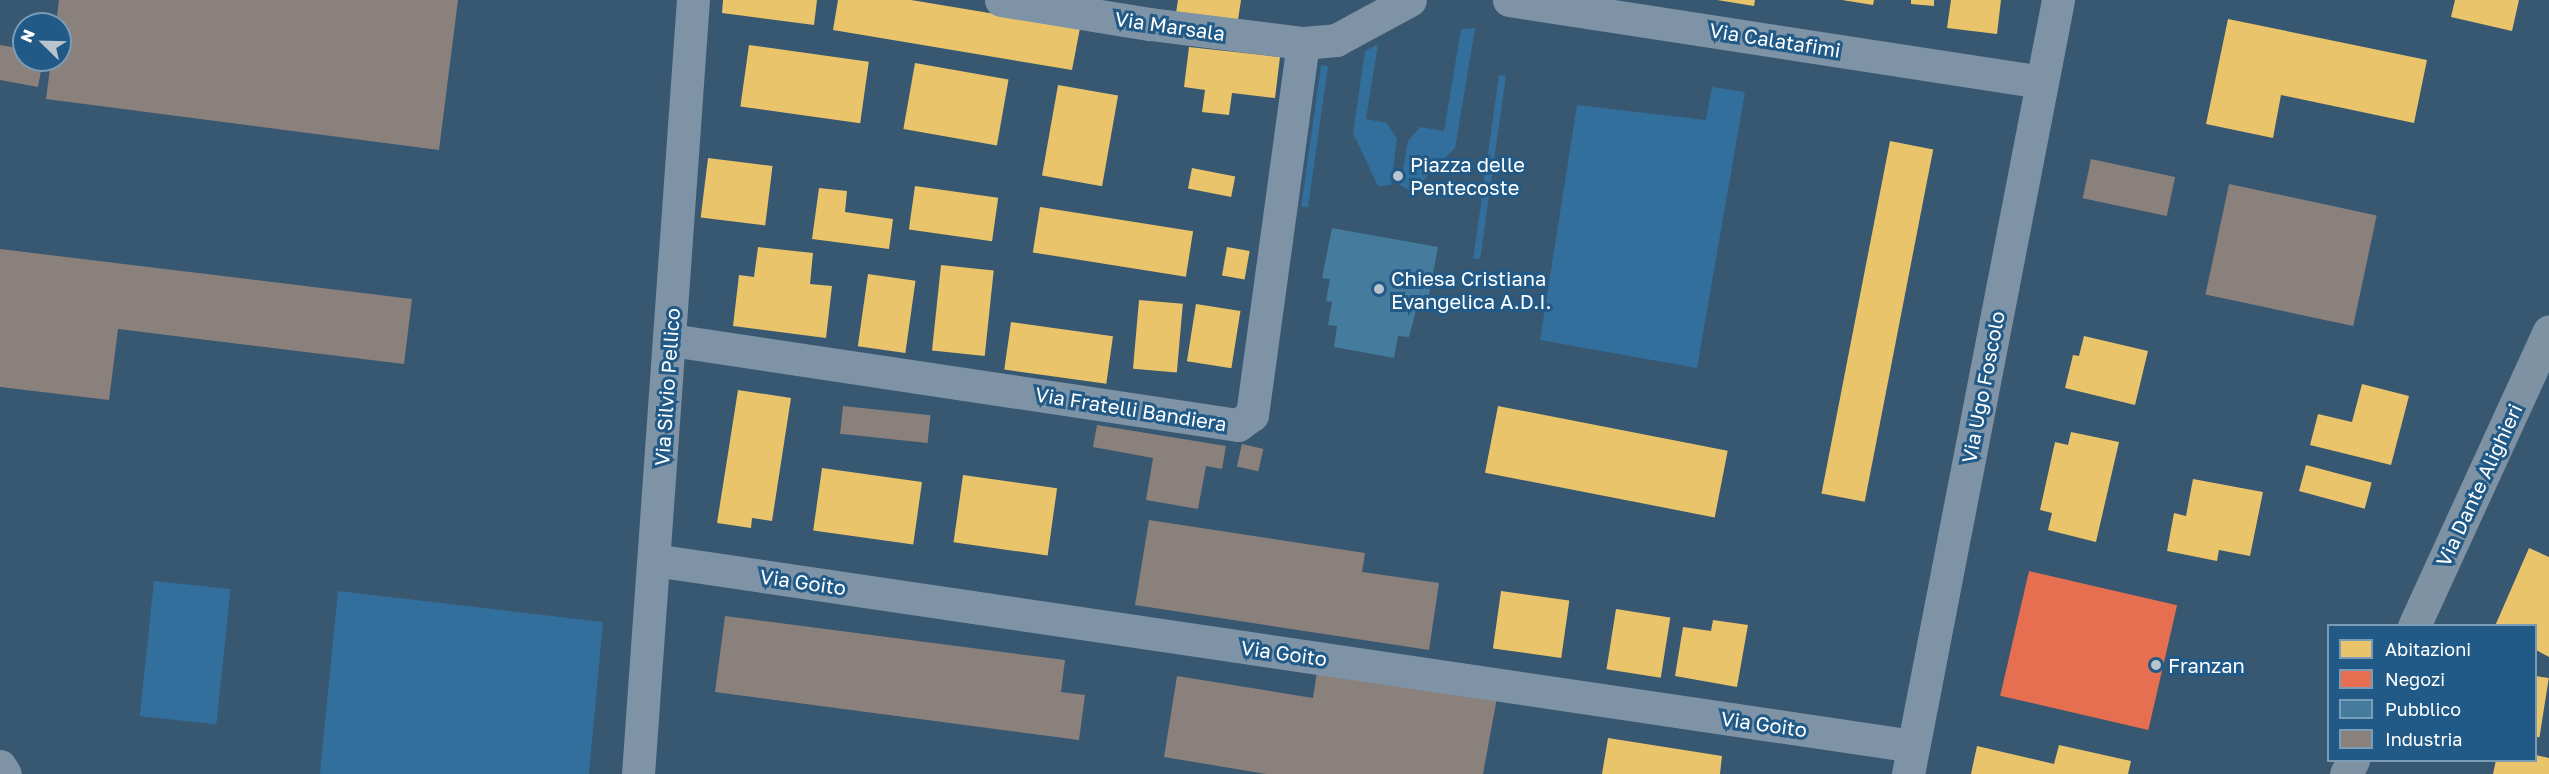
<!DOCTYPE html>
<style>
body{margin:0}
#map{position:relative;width:2549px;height:774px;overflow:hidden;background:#385770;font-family:"Golos Text",sans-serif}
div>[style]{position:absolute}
.green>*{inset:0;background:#336f9c;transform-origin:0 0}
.homes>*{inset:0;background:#e9c46a;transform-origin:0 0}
.shops>*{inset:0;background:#e76f51;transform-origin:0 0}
.public>*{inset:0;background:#457b9d}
.industry>*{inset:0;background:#8a817c;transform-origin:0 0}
.minor>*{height:33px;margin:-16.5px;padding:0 16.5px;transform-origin:16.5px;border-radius:16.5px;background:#7f93a6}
.major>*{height:33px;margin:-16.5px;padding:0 16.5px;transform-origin:16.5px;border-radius:16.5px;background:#7e92a3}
.dots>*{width:16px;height:16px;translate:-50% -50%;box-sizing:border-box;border:3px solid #215a87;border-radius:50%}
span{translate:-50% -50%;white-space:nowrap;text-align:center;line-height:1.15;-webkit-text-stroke:6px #215a87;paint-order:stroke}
.street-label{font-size:20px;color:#fff}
.poi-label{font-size:20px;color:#fff}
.left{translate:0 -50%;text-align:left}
.legend{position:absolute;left:2327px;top:624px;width:210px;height:138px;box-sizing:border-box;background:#215a87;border:2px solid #7a9cb7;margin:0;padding:8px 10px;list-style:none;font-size:18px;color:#fff}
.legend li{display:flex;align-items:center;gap:12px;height:30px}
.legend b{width:30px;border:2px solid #7a9cb7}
.north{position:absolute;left:12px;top:12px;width:60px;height:60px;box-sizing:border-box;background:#215a87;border:2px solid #7a9cb7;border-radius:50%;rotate:293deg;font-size:16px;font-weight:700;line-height:24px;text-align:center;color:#fff}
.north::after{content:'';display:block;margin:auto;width:21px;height:27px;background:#b9c4cd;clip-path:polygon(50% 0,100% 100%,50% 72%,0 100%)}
</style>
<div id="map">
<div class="green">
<i style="clip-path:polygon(1475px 28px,1455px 148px,1412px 192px,1400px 185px,1408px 141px,1420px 127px,1444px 131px,1461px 29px)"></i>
<i style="clip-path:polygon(1378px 44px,1366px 119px,1387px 123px,1397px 139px,1391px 185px,1378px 186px,1353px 133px,1365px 51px)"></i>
<i style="left:1328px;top:66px;width:143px;height:7px;rotate:98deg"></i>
<i style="left:1499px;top:75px;width:7px;height:185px;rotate:8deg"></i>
<i style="clip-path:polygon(1712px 87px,1745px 92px,1697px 368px,1540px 340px,1577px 105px,1706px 120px)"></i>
<i style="left:154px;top:581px;width:77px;height:136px;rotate:6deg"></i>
<i style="clip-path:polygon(338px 591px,603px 622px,589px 774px,320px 774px)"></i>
</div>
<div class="homes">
<i style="clip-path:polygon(723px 0,817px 0,814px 25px,722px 13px)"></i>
<i style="clip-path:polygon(838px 0,911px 0,1080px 28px,1072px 70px,833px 30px)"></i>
<i style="clip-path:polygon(1178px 0,1241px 0,1238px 20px,1176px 13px)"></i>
<i style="clip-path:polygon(1717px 0,1755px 0,1754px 6px)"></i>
<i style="clip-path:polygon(1842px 0,1874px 0,1873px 5px)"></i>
<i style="clip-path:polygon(1911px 0,1934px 0,1934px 6px,1911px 4px)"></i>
<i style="clip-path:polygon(1951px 0,2001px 0,1997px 34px,1947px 28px)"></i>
<i style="clip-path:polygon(2455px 0,2519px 0,2512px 31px,2451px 17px)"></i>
<i style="clip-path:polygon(2228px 19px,2427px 60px,2414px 123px,2281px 95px,2273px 138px,2206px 124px)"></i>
<i style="left:749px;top:45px;width:121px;height:62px;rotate:8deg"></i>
<i style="clip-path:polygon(1189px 47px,1280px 57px,1275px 98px,1232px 93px,1229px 115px,1202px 112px,1205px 90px,1184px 87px)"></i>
<i style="left:915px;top:63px;width:95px;height:67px;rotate:10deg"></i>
<i style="left:1058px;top:85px;width:61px;height:92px;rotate:10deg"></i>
<i style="left:1890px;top:141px;width:44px;height:359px;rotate:11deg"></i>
<i style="left:708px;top:158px;width:65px;height:60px;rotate:7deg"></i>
<i style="left:1192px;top:168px;width:44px;height:21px;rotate:11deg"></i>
<i style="left:915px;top:186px;width:84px;height:44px;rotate:8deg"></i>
<i style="clip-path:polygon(819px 188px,847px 191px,845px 212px,893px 219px,889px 249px,812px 239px)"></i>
<i style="left:1040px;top:207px;width:155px;height:46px;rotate:9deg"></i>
<i style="clip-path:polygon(758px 247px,813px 253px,810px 284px,832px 286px,826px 338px,733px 326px,739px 275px,754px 277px)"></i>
<i style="left:1227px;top:247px;width:23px;height:29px;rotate:10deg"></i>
<i style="left:941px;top:265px;width:53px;height:86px;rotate:6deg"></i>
<i style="left:868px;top:274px;width:48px;height:73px;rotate:8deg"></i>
<i style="left:1139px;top:300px;width:44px;height:69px;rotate:5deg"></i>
<i style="left:1196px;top:304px;width:45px;height:58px;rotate:9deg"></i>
<i style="left:1011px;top:322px;width:103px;height:48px;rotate:8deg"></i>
<i style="clip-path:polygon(2084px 336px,2148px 351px,2135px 405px,2065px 388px,2073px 355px,2079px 356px)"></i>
<i style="clip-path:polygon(2362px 384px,2409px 396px,2391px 465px,2310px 445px,2318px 414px,2352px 422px)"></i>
<i style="clip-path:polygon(738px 390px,791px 398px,772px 521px,752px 518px,751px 528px,717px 523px)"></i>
<i style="left:1498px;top:406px;width:234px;height:68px;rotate:11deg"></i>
<i style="clip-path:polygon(2071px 432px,2119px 442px,2096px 542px,2048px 530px,2052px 513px,2040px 510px,2055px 442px,2068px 445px)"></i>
<i style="left:2306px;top:465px;width:68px;height:27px;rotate:15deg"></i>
<i style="left:822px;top:468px;width:101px;height:63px;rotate:8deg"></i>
<i style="left:963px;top:475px;width:95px;height:68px;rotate:8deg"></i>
<i style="clip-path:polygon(2193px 479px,2263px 492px,2250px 556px,2219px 550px,2217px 561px,2167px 551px,2174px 513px,2186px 516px)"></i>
<i style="clip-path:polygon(2529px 548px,2549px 557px,2549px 657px,2536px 650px,2536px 626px,2495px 626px)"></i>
<i style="left:1501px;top:591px;width:69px;height:58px;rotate:8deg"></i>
<i style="left:1616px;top:609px;width:55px;height:61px;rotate:9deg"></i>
<i style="clip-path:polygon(1713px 620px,1748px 625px,1737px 687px,1675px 676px,1683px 627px,1711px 631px)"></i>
<i style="left:2536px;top:676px;width:13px;height:60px;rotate:9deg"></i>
<i style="clip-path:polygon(1608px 738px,1722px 756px,1720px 774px,1602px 774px)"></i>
<i style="clip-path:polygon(2059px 745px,2131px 761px,2128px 774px,1971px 774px,1977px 746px,2054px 764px)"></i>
<i style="clip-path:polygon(2536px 755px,2549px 758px,2549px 774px,2493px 774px,2496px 760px,2536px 760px)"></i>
</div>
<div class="shops">
<i style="left:2029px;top:571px;width:152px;height:128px;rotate:13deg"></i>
</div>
<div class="public">
<i style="clip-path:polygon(1332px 228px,1438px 247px,1428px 300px,1419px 299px,1409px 337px,1398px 336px,1394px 358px,1334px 347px,1337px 326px,1328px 325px,1332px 302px,1326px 301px,1330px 279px,1322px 278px)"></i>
</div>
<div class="industry">
<i style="clip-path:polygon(59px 0,458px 0,439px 150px,46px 99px,51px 60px,60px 60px,60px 24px,56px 24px)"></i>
<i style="clip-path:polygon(0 45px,24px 49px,24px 60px,43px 60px,38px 87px,0 80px)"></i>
<i style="left:2091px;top:159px;width:86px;height:40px;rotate:12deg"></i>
<i style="left:2229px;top:184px;width:151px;height:113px;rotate:12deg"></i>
<i style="clip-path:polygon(0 249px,412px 299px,404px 364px,118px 329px,109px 400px,0 387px)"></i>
<i style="left:843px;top:406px;width:88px;height:28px;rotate:6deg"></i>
<i style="clip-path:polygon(1097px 425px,1226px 446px,1222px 469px,1206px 466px,1198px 509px,1146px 500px,1153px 458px,1093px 447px)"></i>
<i style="left:1242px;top:444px;width:22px;height:23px;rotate:13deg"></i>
<i style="clip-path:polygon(1149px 520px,1365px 553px,1362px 572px,1439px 583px,1429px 650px,1135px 605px)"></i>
<i style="clip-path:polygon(725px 616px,1065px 660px,1061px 692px,1085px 695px,1079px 740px,715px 692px)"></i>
<i style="clip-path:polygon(1317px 672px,1498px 692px,1483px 774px,1266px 774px,1164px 757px,1177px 676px,1313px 698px)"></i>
</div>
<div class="minor">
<i style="left:1001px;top:0;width:151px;rotate:9.2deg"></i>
<i style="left:1150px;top:24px;width:154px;rotate:7.1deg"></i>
<i style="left:1303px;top:43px;width:33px;rotate:-5deg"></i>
<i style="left:1336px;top:40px;width:84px;rotate:-28.4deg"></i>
<i style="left:1509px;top:0;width:539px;rotate:8.75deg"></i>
<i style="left:671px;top:340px;width:573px;rotate:8.53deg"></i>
<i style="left:1238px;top:425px;width:17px;rotate:-36deg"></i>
<i style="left:1252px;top:415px;width:375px;rotate:-82.2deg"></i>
<i style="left:654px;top:560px;width:1273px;rotate:8.4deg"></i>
<i style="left:0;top:766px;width:9px;rotate:58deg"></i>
<i style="left:638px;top:774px;width:776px;rotate:-85.94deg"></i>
<i style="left:1908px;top:774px;width:788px;rotate:-79.03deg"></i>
</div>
<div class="major">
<i style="left:2414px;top:626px;width:324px;rotate:-65.4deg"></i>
<i style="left:2346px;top:774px;width:16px;rotate:-63deg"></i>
</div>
<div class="dots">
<i style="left:1398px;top:176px;background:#b9c4cd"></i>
<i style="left:1379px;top:289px;background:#b9c4cd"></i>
<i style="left:2156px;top:665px;background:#b9c4cd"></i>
</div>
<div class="street-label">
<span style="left:1170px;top:26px;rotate:8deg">Via Marsala</span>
<span style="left:1775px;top:40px;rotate:9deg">Via Calatafimi</span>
<span style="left:667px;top:387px;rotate:-86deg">Via Silvio Pellico</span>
<span style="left:1983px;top:387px;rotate:-79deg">Via Ugo Foscolo</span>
<span style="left:1131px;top:409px;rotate:9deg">Via Fratelli Bandiera</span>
<span style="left:2479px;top:485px;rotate:-65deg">Via Dante Alighieri</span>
<span style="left:803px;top:582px;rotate:8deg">Via Goito</span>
<span style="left:1284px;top:653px;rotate:8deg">Via Goito</span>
<span style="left:1764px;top:724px;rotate:8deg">Via Goito</span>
</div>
<div class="poi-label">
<span class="left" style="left:1410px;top:176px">Piazza delle<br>Pentecoste</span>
<span class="left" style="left:1391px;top:290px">Chiesa Cristiana<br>Evangelica A.D.I.</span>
<span class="left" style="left:2168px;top:665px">Franzan</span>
</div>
<ul class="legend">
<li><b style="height:16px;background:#e9c46a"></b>Abitazioni</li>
<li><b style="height:16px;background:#e76f51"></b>Negozi</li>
<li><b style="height:16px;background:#457b9d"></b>Pubblico</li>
<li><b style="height:16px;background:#8a817c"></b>Industria</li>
</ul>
<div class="north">N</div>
</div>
